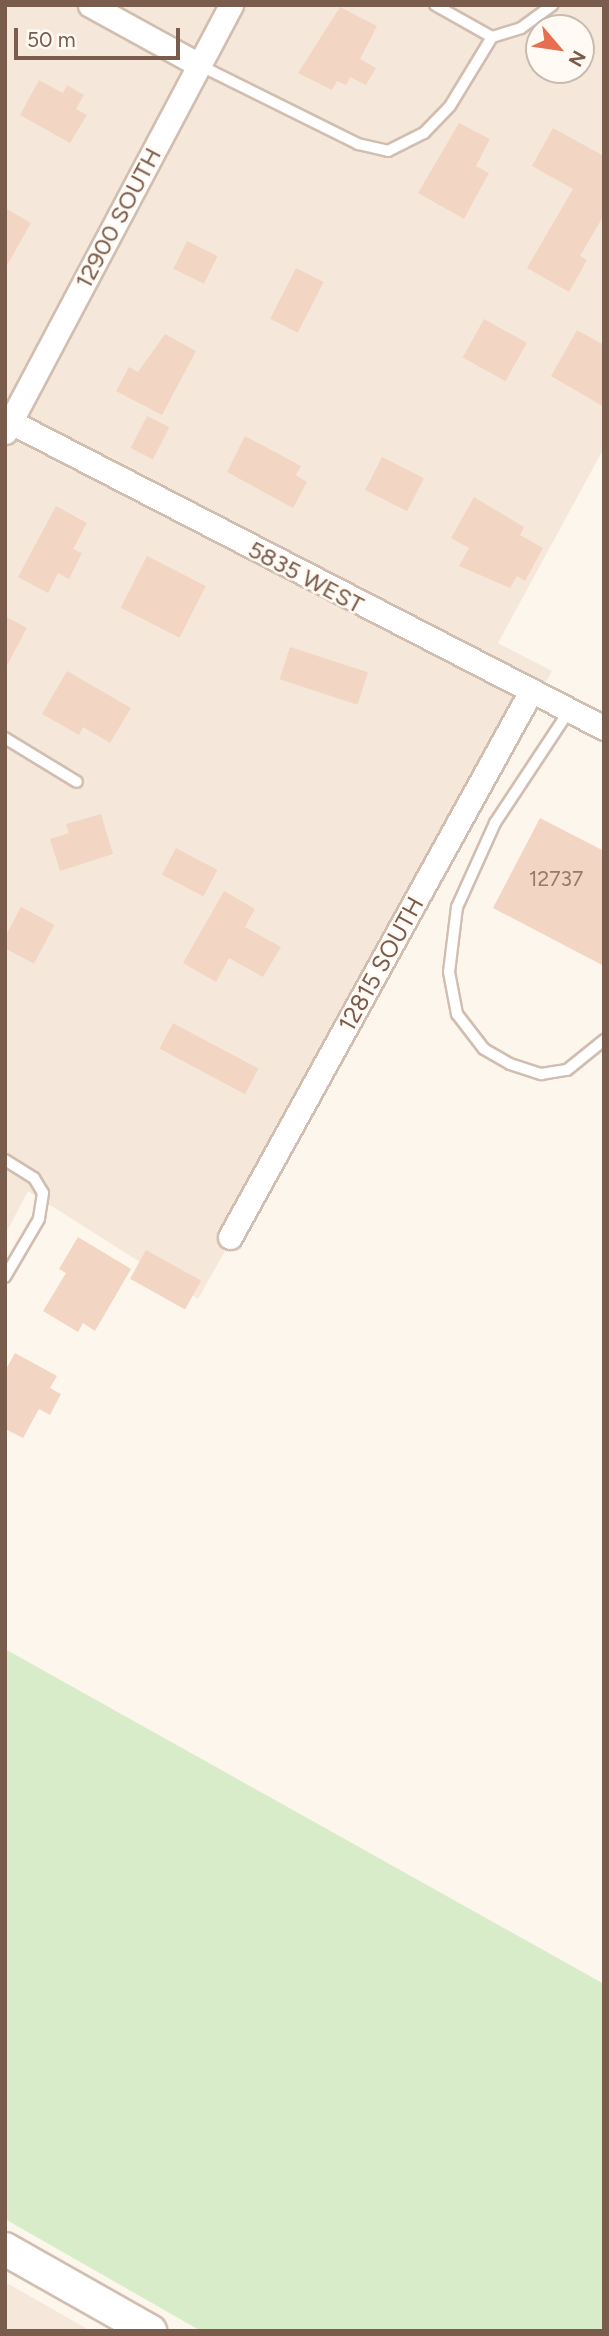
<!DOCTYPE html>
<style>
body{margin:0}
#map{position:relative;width:609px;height:2336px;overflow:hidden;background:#fdf6ec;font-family:Figtree,sans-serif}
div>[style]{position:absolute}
.residential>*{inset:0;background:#f5e8da}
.green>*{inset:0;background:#d8ecc9}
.building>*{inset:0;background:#f3d5c3;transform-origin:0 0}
.roads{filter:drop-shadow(2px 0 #d1beb0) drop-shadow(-2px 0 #d1beb0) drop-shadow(0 2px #d1beb0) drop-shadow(0 -2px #d1beb0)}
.service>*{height:10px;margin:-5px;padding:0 5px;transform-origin:5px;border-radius:5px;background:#fff}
.minor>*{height:23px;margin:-11.5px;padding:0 11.5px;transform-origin:11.5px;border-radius:11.5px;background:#fff}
.secondary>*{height:32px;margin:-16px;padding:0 16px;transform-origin:16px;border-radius:16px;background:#fff}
span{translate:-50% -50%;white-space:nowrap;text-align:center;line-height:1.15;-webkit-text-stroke:5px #fffaf3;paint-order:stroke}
.number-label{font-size:21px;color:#987a6a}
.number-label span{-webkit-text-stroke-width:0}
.street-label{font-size:24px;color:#7a5c4d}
.frame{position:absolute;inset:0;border:7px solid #7a5c4d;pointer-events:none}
.north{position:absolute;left:525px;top:14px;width:70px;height:70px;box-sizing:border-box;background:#fffaf3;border:2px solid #cabbb1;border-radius:50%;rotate:119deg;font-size:19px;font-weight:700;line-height:28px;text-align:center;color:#7a5c4d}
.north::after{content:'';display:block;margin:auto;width:24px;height:32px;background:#e76f51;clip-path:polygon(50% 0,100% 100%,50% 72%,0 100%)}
.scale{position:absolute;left:14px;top:28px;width:166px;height:32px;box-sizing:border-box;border:4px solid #7a5c4d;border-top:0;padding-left:9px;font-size:21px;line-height:24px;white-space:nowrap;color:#7a5c4d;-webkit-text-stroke:5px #fffaf3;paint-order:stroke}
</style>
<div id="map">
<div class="residential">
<i style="clip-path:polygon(evenodd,5px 5px,604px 5px,604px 448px,498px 643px,552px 671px,198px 1299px,28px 1191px,5px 1235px,5px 5px,539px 28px,581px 28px,581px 70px,539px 70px,539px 28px)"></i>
<i style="clip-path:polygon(5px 2282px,91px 2331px,5px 2331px)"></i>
</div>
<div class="green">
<i style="clip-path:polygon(5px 1649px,604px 1984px,604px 2331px,201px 2331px,5px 2219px)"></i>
</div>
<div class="building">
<i style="clip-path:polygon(340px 7px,377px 26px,360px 59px,376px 68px,366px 85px,350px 77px,346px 85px,337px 81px,332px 90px,298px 73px)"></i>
<i style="clip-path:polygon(39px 80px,63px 93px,67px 85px,84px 95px,76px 109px,87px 115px,70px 143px,20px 115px)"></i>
<i style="clip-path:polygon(459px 123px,490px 139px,476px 166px,489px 173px,464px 219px,418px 193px)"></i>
<i style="clip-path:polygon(553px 128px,604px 156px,604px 215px,580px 256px,587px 260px,569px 292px,527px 268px,573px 189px,532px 166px)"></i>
<i style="clip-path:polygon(5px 208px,31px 223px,5px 269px)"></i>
<i style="left:187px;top:241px;width:34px;height:31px;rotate:26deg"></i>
<i style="left:296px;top:268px;width:31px;height:57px;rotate:27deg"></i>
<i style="left:484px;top:319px;width:49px;height:44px;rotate:29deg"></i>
<i style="clip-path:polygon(577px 330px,604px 345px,604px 407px,551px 376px)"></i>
<i style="clip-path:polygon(165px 334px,196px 351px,162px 415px,116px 391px,129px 367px,138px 372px)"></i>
<i style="left:147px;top:416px;width:25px;height:36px;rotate:27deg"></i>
<i style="clip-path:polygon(245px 436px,301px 466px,296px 475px,307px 482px,293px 508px,227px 472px)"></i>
<i style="left:382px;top:457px;width:47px;height:37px;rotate:27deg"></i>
<i style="clip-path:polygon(474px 497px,524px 527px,520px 535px,543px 548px,525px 581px,517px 576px,510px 588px,459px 566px,469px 548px,451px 538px)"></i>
<i style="clip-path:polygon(56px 506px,87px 523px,73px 549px,82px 553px,69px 579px,58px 573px,48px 593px,18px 577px)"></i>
<i style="left:147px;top:556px;width:66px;height:58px;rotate:27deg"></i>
<i style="clip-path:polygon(5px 616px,27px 628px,5px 669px)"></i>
<i style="left:290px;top:647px;width:82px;height:34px;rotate:18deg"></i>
<i style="clip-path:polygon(67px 671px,131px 708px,110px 743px,83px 727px,79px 735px,42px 714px)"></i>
<i style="clip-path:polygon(101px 814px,113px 854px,60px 871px,50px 839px,69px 833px,66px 824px)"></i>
<i style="clip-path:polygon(540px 818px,604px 851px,604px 966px,493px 908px)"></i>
<i style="left:176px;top:848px;width:47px;height:30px;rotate:28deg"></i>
<i style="clip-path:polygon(224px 891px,255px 909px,245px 927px,281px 947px,263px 977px,229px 958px,216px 982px,183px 963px)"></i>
<i style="left:21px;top:907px;width:38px;height:44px;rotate:28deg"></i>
<i style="left:173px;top:1023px;width:97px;height:29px;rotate:28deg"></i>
<i style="clip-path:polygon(78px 1237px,131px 1269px,95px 1331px,83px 1323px,78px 1332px,43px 1311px,66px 1273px,59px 1269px)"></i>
<i style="left:146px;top:1250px;width:63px;height:33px;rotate:29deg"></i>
<i style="clip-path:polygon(15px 1353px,57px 1376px,50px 1388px,61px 1394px,50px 1415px,39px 1409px,23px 1438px,5px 1429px,5px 1371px)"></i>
</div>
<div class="roads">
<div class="service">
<i style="left:435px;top:5px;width:65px;rotate:29.3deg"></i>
<i style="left:492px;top:37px;width:30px;rotate:-17deg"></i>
<i style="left:521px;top:28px;width:39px;rotate:-36deg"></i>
<i style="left:199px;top:65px;width:178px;rotate:26.4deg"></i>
<i style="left:358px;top:144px;width:31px;rotate:13deg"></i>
<i style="left:388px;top:151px;width:40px;rotate:-26.6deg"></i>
<i style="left:424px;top:133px;width:37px;rotate:-46deg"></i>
<i style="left:450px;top:106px;width:81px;rotate:-58.7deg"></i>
<i style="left:569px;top:711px;width:134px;rotate:123.5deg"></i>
<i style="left:495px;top:823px;width:92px;rotate:114.3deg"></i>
<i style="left:457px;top:907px;width:65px;rotate:97deg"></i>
<i style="left:449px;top:972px;width:43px;rotate:79.2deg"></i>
<i style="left:457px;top:1014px;width:44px;rotate:52.4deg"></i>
<i style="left:484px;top:1049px;width:30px;rotate:30deg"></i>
<i style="left:510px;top:1064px;width:33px;rotate:18deg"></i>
<i style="left:541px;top:1074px;width:26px;rotate:-9deg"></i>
<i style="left:567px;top:1070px;width:48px;rotate:-39deg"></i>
<i style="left:5px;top:738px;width:84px;rotate:31.4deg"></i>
<i style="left:5px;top:1160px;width:34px;rotate:32deg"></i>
<i style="left:34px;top:1178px;width:17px;rotate:59deg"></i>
<i style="left:43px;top:1193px;width:26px;rotate:99deg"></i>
<i style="left:39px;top:1219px;width:67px;rotate:120.4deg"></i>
</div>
<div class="minor">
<i style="left:90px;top:5px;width:124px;rotate:28.8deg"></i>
<i style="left:11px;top:422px;width:667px;rotate:27.29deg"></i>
<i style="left:5px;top:432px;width:483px;rotate:-62.1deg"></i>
<i style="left:230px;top:1237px;width:623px;rotate:-61.13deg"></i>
</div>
<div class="secondary">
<i style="left:5px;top:2249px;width:167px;rotate:29.5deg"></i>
</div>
</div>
<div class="number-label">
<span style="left:556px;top:879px">12737</span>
</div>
<div class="street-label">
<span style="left:118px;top:218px;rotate:-62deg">12900 SOUTH</span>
<span style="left:306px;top:577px;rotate:28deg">5835 WEST</span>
<span style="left:381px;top:964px;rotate:-61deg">12815 SOUTH</span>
</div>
<div class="frame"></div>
<div class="north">N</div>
<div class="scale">50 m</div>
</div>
